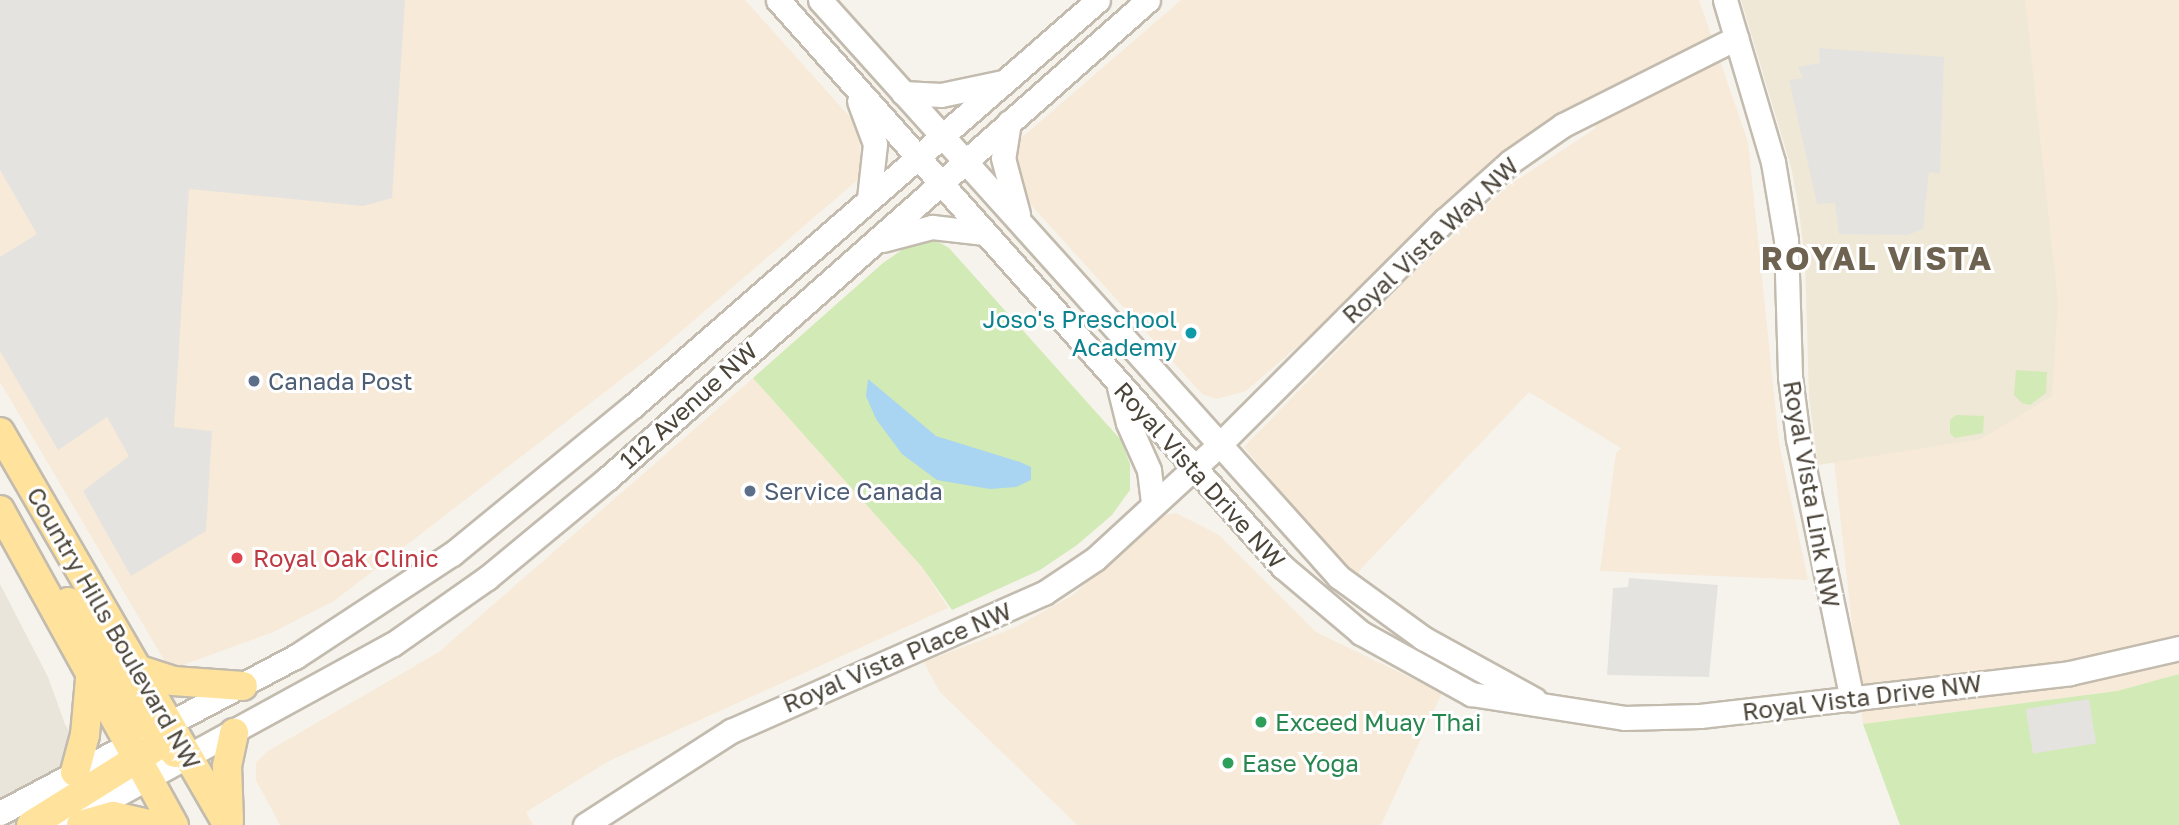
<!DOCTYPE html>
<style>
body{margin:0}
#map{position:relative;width:2179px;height:825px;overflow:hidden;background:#f6f3ec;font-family:"Golos Text",sans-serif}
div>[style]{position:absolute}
.residential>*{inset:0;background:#eae5da}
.commercial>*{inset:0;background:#f7ead8}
.education>*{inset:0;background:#efe8d6}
.green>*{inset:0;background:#d2eab5}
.parking>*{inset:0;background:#e5e3e0;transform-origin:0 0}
.water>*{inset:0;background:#a9d4f2}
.roads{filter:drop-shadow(2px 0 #c2bbae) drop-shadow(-2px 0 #c2bbae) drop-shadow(0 2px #c2bbae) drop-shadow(0 -2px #c2bbae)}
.minor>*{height:23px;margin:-11.5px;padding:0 11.5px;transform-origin:11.5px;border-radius:11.5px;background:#fff}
.major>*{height:28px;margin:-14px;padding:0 14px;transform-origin:14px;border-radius:14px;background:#ffe39c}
.dots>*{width:19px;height:19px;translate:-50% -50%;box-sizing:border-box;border:4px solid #fff;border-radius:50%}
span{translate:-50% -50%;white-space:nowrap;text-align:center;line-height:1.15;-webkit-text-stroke:6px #fff;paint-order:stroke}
.street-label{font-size:24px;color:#4b4439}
.culture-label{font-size:24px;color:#0d838f}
.right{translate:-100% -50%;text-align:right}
.service-label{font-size:24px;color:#4e5e75}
.left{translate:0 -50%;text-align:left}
.health-label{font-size:24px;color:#be3a42}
.leisure-label{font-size:24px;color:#27864d}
.district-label{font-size:32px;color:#6e6250;font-weight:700;letter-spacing:2px}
</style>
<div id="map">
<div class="residential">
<i style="clip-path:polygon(0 584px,48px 677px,65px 724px,124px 825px,0 825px)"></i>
</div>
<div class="commercial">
<i style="clip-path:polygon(0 0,745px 0,859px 127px,861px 177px,658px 351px,334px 601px,273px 632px,175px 668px,167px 665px,0 382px)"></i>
<i style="clip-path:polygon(1181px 0,1699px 0,1748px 142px,1779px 443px,1808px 580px,1600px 571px,1616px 453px,1621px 448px,1529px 392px,1359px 571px,1358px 584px,1244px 447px,1413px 273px,1508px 186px,1596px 128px,1580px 101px,1246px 391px,1216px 399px,1202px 394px,1024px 197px,1012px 169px,1013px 145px)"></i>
<i style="clip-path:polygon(1743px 0,2179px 0,2179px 674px,2117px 691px,1863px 724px,1802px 169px)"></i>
<i style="clip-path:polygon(753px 378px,922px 567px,948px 608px,609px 761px,526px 812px,533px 825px,280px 825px,256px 780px,256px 763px,268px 751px,439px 652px)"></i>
<i style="clip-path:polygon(1176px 513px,1219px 535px,1316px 632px,1442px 693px,1381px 825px,1077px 825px,939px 691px,924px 662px,1016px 627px,1073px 595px,1158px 516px)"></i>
</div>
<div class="education">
<i style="clip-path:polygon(1741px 0,2025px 0,2058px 302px,2052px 396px,1981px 439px,1818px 465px,1809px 397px,1805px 260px,1798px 204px,1791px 167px)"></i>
</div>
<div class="green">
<i style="clip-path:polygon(937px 241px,949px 248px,1121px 440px,1130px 464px,1130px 490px,1112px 515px,1077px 545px,1040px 570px,952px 610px,922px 567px,753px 378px,883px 263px,912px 243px)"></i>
<i style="clip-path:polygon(2016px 370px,2047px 372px,2046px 393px,2030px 405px,2022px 403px,2014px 395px)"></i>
<i style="clip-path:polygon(1956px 415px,1984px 416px,1983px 433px,1955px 438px,1950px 433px,1950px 420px)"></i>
<i style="clip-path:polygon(2179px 674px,2179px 825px,1900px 825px,1863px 724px,2117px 691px)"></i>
</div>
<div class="parking">
<i style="clip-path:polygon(0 0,405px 0,392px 198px,363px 206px,189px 189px,174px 427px,212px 431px,206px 531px,131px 576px,83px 491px,129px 456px,107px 417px,58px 450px,0 351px,0 257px,37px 234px,0 170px)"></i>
<i style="clip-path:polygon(1819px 48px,1944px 57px,1940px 174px,1929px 172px,1923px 229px,1908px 235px,1839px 234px,1835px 203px,1817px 204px,1789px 80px,1803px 78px,1798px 67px,1820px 63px)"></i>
<i style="clip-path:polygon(1629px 578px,1718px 585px,1709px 677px,1607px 675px,1613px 588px,1628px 587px)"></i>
<i style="left:2089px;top:699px;width:45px;height:64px;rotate:81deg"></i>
</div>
<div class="water">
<i style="clip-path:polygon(868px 379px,936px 436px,1020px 462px,1031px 467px,1031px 480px,1016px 487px,990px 489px,937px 480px,902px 454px,876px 419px,866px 396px)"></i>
</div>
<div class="roads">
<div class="minor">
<i style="left:778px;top:0;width:759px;rotate:48.31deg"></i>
<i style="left:1283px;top:567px;width:102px;rotate:40.2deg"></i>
<i style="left:1361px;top:633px;width:126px;rotate:29deg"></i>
<i style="left:1471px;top:694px;width:155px;rotate:8.9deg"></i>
<i style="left:1624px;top:718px;width:76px;rotate:-1.5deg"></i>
<i style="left:1700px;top:716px;width:372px;rotate:-6.6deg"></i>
<i style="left:2070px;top:673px;width:112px;rotate:-12.9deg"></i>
<i style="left:820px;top:0;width:776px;rotate:48.03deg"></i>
<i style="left:1339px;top:577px;width:104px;rotate:36deg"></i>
<i style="left:1423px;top:638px;width:127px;rotate:28.8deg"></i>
<i style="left:1725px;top:0;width:169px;rotate:73.5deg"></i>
<i style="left:1773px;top:162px;width:79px;rotate:80.5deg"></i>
<i style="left:1786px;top:240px;width:137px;rotate:88.3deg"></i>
<i style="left:1790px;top:377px;width:63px;rotate:82.6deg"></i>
<i style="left:1798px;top:439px;width:266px;rotate:78.3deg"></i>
<i style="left:903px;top:93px;width:38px;rotate:3deg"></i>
<i style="left:941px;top:95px;width:63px;rotate:-11.8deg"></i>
<i style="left:859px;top:101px;width:46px;rotate:69.6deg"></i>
<i style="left:875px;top:144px;width:54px;rotate:96.3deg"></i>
<i style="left:1009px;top:122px;width:36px;rotate:99deg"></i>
<i style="left:1003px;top:158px;width:58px;rotate:75deg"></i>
<i style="left:883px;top:240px;width:51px;rotate:-14.9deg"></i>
<i style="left:932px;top:227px;width:51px;rotate:6.7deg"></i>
<i style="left:1119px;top:387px;width:37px;rotate:76deg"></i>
<i style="left:1128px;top:423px;width:51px;rotate:65.9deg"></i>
<i style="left:1149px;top:470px;width:34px;rotate:83deg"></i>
<i style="left:0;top:813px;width:334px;rotate:-27.9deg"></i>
<i style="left:295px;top:657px;width:188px;rotate:-33.3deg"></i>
<i style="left:452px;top:554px;width:234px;rotate:-39.3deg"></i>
<i style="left:633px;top:406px;width:617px;rotate:-41.12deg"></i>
<i style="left:62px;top:825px;width:377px;rotate:-28.7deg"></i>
<i style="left:393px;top:644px;width:115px;rotate:-35.1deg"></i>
<i style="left:487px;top:578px;width:157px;rotate:-39.6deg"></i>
<i style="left:608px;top:478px;width:721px;rotate:-41.51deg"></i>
<i style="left:585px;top:825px;width:174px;rotate:-32.8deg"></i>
<i style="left:731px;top:731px;width:342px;rotate:-23.8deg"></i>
<i style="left:1044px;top:593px;width:61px;rotate:-33.7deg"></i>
<i style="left:1095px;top:559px;width:167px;rotate:-42.6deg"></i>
<i style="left:1218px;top:446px;width:320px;rotate:-44.9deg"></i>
<i style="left:1445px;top:220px;width:87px;rotate:-41.7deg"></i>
<i style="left:1510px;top:162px;width:65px;rotate:-34.9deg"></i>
<i style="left:1563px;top:125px;width:194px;rotate:-26.7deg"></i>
</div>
<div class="major">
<i style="left:0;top:432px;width:454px;rotate:59.9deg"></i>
<i style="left:0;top:510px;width:360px;rotate:61.1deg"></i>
<i style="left:68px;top:602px;width:130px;rotate:57.9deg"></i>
<i style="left:137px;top:712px;width:56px;rotate:47.2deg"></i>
<i style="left:140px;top:670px;width:35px;rotate:18deg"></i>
<i style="left:173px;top:681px;width:70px;rotate:4.1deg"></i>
<i style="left:75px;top:772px;width:38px;rotate:-75deg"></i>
<i style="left:85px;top:735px;width:56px;rotate:-84.9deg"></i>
<i style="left:229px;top:822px;width:56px;rotate:-92deg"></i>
<i style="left:227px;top:766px;width:34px;rotate:-78deg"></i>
<i style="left:31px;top:825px;width:142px;rotate:-32deg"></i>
<i style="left:81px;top:825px;width:33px;rotate:-16deg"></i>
<i style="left:113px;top:816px;width:41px;rotate:12.7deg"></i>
</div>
</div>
<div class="dots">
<i style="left:1191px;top:333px;background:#0f9aa8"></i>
<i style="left:254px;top:381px;background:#5c6f8a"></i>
<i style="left:750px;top:491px;background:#5c6f8a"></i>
<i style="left:237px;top:558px;background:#e0444e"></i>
<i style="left:1261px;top:722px;background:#2e9e5b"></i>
<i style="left:1228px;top:763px;background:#2e9e5b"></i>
</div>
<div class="street-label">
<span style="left:1430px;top:240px;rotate:-43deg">Royal Vista Way NW</span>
<span style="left:688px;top:405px;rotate:-42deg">112 Avenue NW</span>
<span style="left:1200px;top:475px;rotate:48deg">Royal Vista Drive NW</span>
<span style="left:1812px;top:494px;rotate:80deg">Royal Vista Link NW</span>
<span style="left:114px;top:628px;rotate:60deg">Country Hills Boulevard NW</span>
<span style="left:897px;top:657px;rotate:-23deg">Royal Vista Place NW</span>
<span style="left:1862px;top:697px;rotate:-7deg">Royal Vista Drive NW</span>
</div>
<div class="culture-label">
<span class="right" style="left:1177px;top:333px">Joso's Preschool<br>Academy</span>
</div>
<div class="service-label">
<span class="left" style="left:268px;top:381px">Canada Post</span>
<span class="left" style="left:764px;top:491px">Service Canada</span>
</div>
<div class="health-label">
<span class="left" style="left:253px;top:558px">Royal Oak Clinic</span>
</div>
<div class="leisure-label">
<span class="left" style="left:1275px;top:722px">Exceed Muay Thai</span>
<span class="left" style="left:1242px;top:763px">Ease Yoga</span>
</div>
<div class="district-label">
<span style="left:1877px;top:258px">ROYAL VISTA</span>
</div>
</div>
